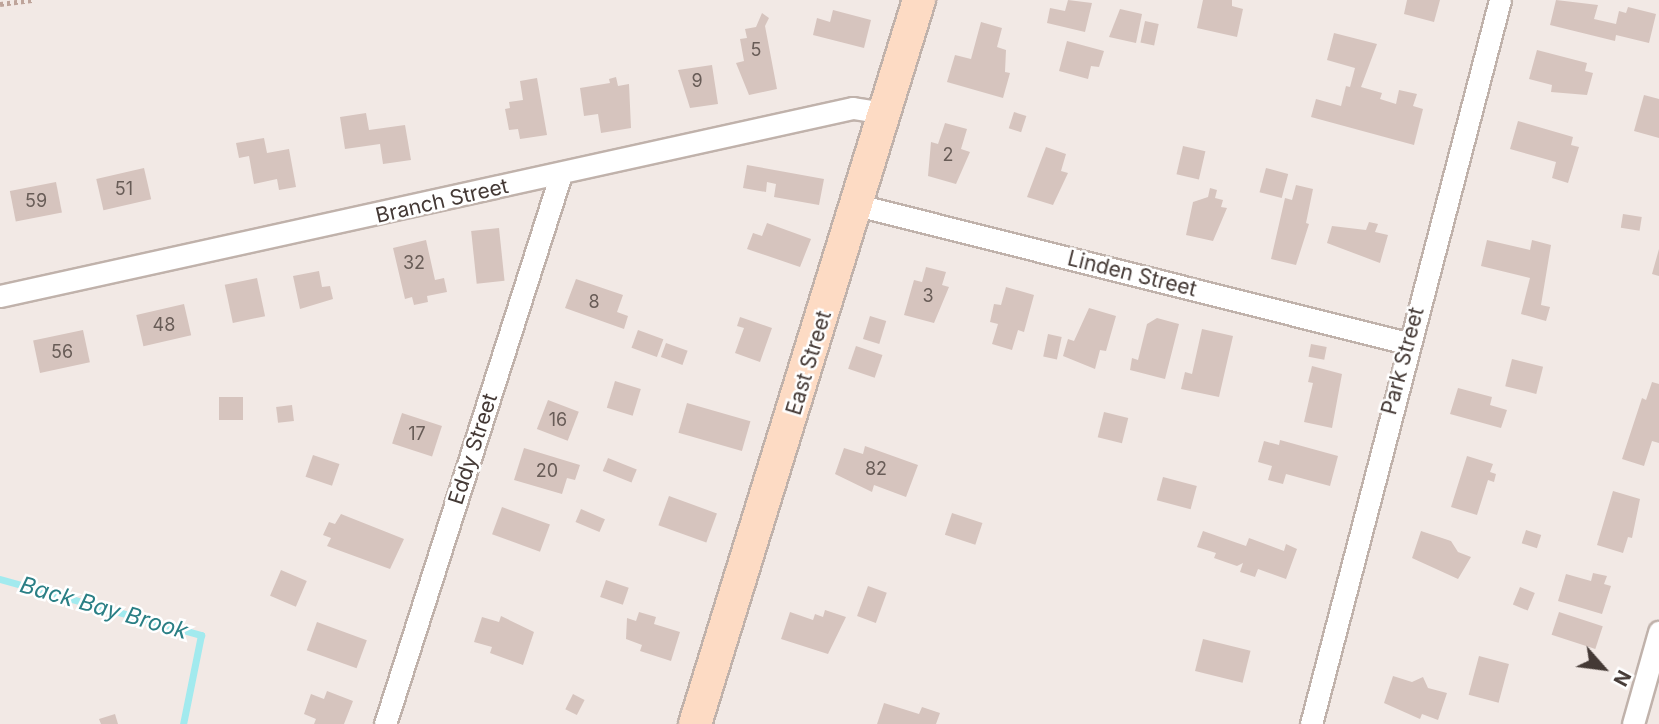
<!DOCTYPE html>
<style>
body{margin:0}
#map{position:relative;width:1659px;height:724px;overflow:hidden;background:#f2e9e5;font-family:Inter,sans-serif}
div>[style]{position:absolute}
.stream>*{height:7px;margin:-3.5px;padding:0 3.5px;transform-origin:3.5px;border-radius:3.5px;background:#a2eaee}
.building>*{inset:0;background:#d6c4be;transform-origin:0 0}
.path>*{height:4.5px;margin-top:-2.25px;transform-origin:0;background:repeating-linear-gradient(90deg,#bea49a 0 3.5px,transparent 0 7px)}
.roads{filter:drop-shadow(2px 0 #c0b2ab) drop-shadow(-2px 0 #c0b2ab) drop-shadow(0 2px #c0b2ab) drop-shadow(0 -2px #c0b2ab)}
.street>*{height:21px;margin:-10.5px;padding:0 10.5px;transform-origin:10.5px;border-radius:10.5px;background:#fff}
.secondary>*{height:32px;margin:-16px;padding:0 16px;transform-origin:16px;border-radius:16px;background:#fddbc4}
span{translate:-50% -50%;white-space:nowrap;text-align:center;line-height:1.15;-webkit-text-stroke:5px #fff;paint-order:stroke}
.number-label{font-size:18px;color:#685c57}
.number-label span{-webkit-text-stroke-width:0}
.street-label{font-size:21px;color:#443935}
.water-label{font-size:23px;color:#2a7f85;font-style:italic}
.north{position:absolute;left:1568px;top:633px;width:70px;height:70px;-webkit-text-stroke:5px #fff;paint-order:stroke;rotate:118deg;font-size:19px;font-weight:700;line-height:28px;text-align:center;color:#443935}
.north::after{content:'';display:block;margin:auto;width:24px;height:32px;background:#443935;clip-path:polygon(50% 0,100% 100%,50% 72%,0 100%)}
</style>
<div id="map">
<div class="stream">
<i style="left:0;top:579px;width:209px;rotate:15.6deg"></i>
<i style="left:201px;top:635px;width:91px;rotate:101.4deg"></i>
</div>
<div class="building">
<i style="clip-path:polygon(1068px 0,1092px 3px,1085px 32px,1047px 23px,1050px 8px,1065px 11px)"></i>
<i style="clip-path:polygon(1203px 0,1232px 0,1232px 6px,1243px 9px,1237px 37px,1197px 28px)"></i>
<i style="clip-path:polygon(1407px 0,1440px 0,1434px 22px,1404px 14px)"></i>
<i style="clip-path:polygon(1556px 0,1598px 5px,1594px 19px,1616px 24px,1619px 11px,1626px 13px,1628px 7px,1656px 14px,1649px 43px,1616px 35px,1615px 41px,1550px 25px)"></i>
<i style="clip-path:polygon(1120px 9px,1142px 14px,1136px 43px,1109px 37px)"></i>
<i style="clip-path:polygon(833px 10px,871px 20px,864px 48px,813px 35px,817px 18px,830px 22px)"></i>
<i style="clip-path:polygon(762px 13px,769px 18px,765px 26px,777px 89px,749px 95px,736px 63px,744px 61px,740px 39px,747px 38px,745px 29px,756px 27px)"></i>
<i style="left:1145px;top:21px;width:14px;height:22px;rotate:12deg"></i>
<i style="clip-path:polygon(981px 22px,1002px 28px,997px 47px,1006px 50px,1005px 72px,1010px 73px,1003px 98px,947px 82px,955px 55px,971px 59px)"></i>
<i style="clip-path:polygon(1334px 33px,1377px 44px,1361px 87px,1382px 93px,1380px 99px,1396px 104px,1399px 90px,1417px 94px,1413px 106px,1423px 109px,1414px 145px,1311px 117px,1316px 99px,1341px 106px,1346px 86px,1350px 87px,1355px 68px,1327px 60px)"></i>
<i style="clip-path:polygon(1067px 41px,1104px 51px,1099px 67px,1091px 66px,1088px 79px,1059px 71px)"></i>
<i style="clip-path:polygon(1537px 50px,1587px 63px,1585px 71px,1593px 73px,1587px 95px,1551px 92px,1552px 85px,1529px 79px)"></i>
<i style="clip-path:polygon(712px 65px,718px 104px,690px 108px,678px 70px)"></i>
<i style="clip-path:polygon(616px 77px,618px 86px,629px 84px,631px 128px,601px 133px,598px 114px,584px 116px,580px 88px,610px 83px,609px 79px)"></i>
<i style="clip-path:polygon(537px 78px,547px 135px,520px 139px,518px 129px,509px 130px,505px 109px,510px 108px,509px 102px,523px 100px,520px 81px)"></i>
<i style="clip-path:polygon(1644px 95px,1659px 99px,1659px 138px,1634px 131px)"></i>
<i style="left:1014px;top:112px;width:13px;height:17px;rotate:18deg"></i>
<i style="clip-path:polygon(366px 113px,369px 130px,405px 125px,411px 160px,383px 164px,380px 144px,345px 149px,340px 117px)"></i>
<i style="clip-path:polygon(1518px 121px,1573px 137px,1571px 145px,1579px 147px,1568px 183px,1552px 178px,1556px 162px,1510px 149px)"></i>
<i style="clip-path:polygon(945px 123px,967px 129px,961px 149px,970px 152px,956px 184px,928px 176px,931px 142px,938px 144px)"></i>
<i style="clip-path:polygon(264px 138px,267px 153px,289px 149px,296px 187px,279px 190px,277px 179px,254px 184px,249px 156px,239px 158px,236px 143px)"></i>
<i style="left:1183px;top:146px;width:23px;height:29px;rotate:13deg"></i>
<i style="clip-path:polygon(1046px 147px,1066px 154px,1061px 171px,1068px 173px,1053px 205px,1027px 197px)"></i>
<i style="clip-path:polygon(747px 165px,824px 179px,819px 205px,774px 197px,776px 184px,767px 182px,766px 192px,743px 188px)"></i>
<i style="left:144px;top:168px;width:32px;height:49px;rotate:77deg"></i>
<i style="left:1266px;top:168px;width:23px;height:25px;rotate:15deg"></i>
<i style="left:56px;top:182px;width:31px;height:47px;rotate:79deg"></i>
<i style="clip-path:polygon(1296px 185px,1313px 189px,1306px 223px,1309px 224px,1296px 265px,1271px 259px,1285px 198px,1292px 200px)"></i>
<i style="clip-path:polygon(1210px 188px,1217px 190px,1215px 198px,1223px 200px,1221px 207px,1227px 208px,1213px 241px,1186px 235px,1193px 202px,1208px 197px)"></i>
<i style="left:1623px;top:214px;width:19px;height:14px;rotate:9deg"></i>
<i style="clip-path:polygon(1369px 222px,1378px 224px,1375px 232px,1388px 235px,1380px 263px,1327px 243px,1332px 226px,1366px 230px)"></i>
<i style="clip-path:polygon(767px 223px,811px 239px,800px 267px,747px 249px,753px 233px,762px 236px)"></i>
<i style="left:499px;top:228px;width:53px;height:28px;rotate:84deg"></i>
<i style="clip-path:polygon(426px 240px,435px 280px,444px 278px,447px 292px,427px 296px,428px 302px,414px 305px,412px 297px,405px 299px,393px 248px)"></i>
<i style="clip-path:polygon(1487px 240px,1530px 250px,1532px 240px,1551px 245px,1541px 305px,1550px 307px,1546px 321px,1521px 314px,1530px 278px,1481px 266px)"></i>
<i style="clip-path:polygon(1659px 249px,1659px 276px,1652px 274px)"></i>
<i style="clip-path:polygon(926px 267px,946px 272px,942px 285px,949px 287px,934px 323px,904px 315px,914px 280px,922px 282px)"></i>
<i style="clip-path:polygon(319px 271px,322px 287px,330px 286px,333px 299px,300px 309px,293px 276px)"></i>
<i style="left:257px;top:278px;width:39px;height:33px;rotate:78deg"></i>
<i style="clip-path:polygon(576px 279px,623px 295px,617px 312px,628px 316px,624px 329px,565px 308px)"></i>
<i style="clip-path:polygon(1006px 287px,1034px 295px,1024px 332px,1018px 330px,1012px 350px,992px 344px,998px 324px,990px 322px,994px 304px,1001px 305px)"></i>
<i style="left:184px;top:304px;width:32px;height:49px;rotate:77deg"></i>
<i style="clip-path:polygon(1089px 308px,1116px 316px,1106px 351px,1100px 350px,1095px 369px,1063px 356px,1068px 339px,1074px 341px)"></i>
<i style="left:870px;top:316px;width:17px;height:24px;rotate:17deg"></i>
<i style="clip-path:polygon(740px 317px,772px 328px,760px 362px,735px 353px,744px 328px,737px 326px)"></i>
<i style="clip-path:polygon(1157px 318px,1179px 324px,1165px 379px,1130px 370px,1132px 358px,1138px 360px,1147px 324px)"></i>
<i style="clip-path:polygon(1202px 329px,1233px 336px,1219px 397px,1181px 389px,1185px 372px,1192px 374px)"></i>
<i style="left:83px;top:330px;width:33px;height:51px;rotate:78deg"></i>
<i style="left:638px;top:330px;width:27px;height:19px;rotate:20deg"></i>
<i style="left:1048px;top:334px;width:14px;height:23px;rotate:12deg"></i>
<i style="left:666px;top:343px;width:23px;height:15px;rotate:20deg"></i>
<i style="left:1311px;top:344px;width:16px;height:13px;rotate:11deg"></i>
<i style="left:856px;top:346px;width:28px;height:24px;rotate:19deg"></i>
<i style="left:1512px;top:359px;width:32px;height:28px;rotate:14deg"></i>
<i style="clip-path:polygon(1312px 366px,1342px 374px,1332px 428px,1304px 422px,1313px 383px,1308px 382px)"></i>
<i style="left:615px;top:381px;width:27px;height:28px;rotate:17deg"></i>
<i style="clip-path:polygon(1652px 382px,1659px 384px,1659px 443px,1652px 441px,1644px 466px,1622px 459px,1642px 398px,1646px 400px)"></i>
<i style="clip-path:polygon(1458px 388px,1492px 397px,1490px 405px,1507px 410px,1501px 428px,1450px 414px)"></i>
<i style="left:219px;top:397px;width:24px;height:23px"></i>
<i style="left:548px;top:400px;width:33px;height:31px;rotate:21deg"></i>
<i style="left:687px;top:403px;width:66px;height:31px;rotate:16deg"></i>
<i style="left:292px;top:405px;width:16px;height:16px;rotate:83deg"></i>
<i style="left:1104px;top:412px;width:25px;height:26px;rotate:14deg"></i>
<i style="left:402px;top:413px;width:42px;height:32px;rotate:18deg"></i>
<i style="clip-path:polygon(1280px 440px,1338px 456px,1330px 486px,1286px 474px,1283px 484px,1268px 480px,1272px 466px,1258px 462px,1264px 441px,1279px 445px)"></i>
<i style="clip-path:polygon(865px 446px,918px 465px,906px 497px,874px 485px,872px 492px,835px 474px,844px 448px,863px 454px)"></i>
<i style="clip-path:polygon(524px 448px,580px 465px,575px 480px,567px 478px,562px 494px,514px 480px)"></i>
<i style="left:313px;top:455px;width:28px;height:23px;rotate:19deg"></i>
<i style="clip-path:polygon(1467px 456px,1493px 464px,1490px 472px,1496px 474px,1494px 482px,1488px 480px,1477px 515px,1451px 507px)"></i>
<i style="left:608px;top:458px;width:31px;height:14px;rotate:22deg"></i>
<i style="left:1163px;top:477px;width:35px;height:24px;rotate:15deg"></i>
<i style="clip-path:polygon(1613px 491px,1640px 499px,1632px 538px,1628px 537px,1623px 553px,1597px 545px)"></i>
<i style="left:669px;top:496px;width:51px;height:31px;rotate:20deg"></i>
<i style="left:502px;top:507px;width:51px;height:29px;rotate:20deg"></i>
<i style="left:581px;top:509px;width:26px;height:14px;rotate:23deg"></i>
<i style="left:952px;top:513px;width:32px;height:23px;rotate:18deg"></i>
<i style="clip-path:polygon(341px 514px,404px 539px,390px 569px,327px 546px,331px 538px,323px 535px,329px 522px,335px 524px)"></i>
<i style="left:1526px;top:530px;width:16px;height:14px;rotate:18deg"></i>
<i style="clip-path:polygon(1203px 531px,1246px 546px,1249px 538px,1284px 551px,1286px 544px,1297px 549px,1286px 579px,1258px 569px,1255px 577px,1240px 572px,1243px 563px,1237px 566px,1214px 558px,1216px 553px,1197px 547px)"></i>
<i style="clip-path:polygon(1421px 531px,1451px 541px,1458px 552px,1471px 557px,1458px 579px,1412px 558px)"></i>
<i style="left:281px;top:570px;width:28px;height:28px;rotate:23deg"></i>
<i style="clip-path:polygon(1593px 573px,1607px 576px,1604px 584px,1611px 586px,1602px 614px,1558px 601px,1566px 574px,1591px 581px)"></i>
<i style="left:606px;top:580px;width:24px;height:18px;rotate:19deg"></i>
<i style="left:868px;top:586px;width:20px;height:32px;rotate:20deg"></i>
<i style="left:1520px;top:587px;width:16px;height:19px;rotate:22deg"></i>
<i style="clip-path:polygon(825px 610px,846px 617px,828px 654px,781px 639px,790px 612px,813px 620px,815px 614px,823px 617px)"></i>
<i style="clip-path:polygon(639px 612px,656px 617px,654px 624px,680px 632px,671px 661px,640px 651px,642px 645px,626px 639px,627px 618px,636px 621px)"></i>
<i style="left:1559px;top:612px;width:46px;height:24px;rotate:18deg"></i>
<i style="clip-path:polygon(501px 616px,534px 632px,523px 665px,490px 653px,492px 647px,474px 642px,482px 617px,499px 622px)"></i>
<i style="left:317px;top:622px;width:53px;height:30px;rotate:20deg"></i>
<i style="left:1203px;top:639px;width:49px;height:33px;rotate:14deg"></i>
<i style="left:1479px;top:656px;width:31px;height:40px;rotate:15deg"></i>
<i style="clip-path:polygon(1393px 676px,1412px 682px,1423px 677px,1428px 688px,1447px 693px,1438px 720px,1422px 714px,1420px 719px,1384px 703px)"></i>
<i style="clip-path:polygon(327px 691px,353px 701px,344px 724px,314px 724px,316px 719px,304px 714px,311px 694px,324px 699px)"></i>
<i style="left:573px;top:694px;width:13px;height:17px;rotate:27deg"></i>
<i style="clip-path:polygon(884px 703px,919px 714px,922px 707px,940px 713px,936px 724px,877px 724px)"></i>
<i style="clip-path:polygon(115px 714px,118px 724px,101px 724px,99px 719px)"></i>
</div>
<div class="path">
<i style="left:0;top:4px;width:34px;rotate:-7deg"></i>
</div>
<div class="roads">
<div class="street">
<i style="left:857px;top:205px;width:567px;rotate:14.09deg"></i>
<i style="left:0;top:296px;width:873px;rotate:-12.43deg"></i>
<i style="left:853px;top:108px;width:31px;rotate:9deg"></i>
<i style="left:385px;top:724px;width:577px;rotate:-72.26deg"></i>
<i style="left:1311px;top:724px;width:748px;rotate:-75.37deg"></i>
<i style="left:1633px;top:724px;width:96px;rotate:-74.2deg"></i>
</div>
<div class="secondary">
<i style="left:695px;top:724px;width:758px;rotate:-72.81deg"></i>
</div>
</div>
<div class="number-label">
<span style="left:756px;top:50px">5</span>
<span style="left:697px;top:81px">9</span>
<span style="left:948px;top:155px">2</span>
<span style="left:124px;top:189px">51</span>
<span style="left:36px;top:201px">59</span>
<span style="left:414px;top:263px">32</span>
<span style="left:928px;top:296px">3</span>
<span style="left:594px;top:302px">8</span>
<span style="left:164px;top:325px">48</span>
<span style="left:62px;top:352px">56</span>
<span style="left:558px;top:420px">16</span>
<span style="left:417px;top:434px">17</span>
<span style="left:876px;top:469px">82</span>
<span style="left:547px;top:471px">20</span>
</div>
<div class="street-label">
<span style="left:442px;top:201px;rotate:-13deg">Branch Street</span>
<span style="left:1132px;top:274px;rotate:14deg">Linden Street</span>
<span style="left:1403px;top:361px;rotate:-75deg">Park Street</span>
<span style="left:809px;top:363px;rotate:-73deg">East Street</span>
<span style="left:473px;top:449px;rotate:-72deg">Eddy Street</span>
</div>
<div class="water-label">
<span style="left:104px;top:608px;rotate:16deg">Back Bay Brook</span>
</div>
<div class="north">N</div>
</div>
